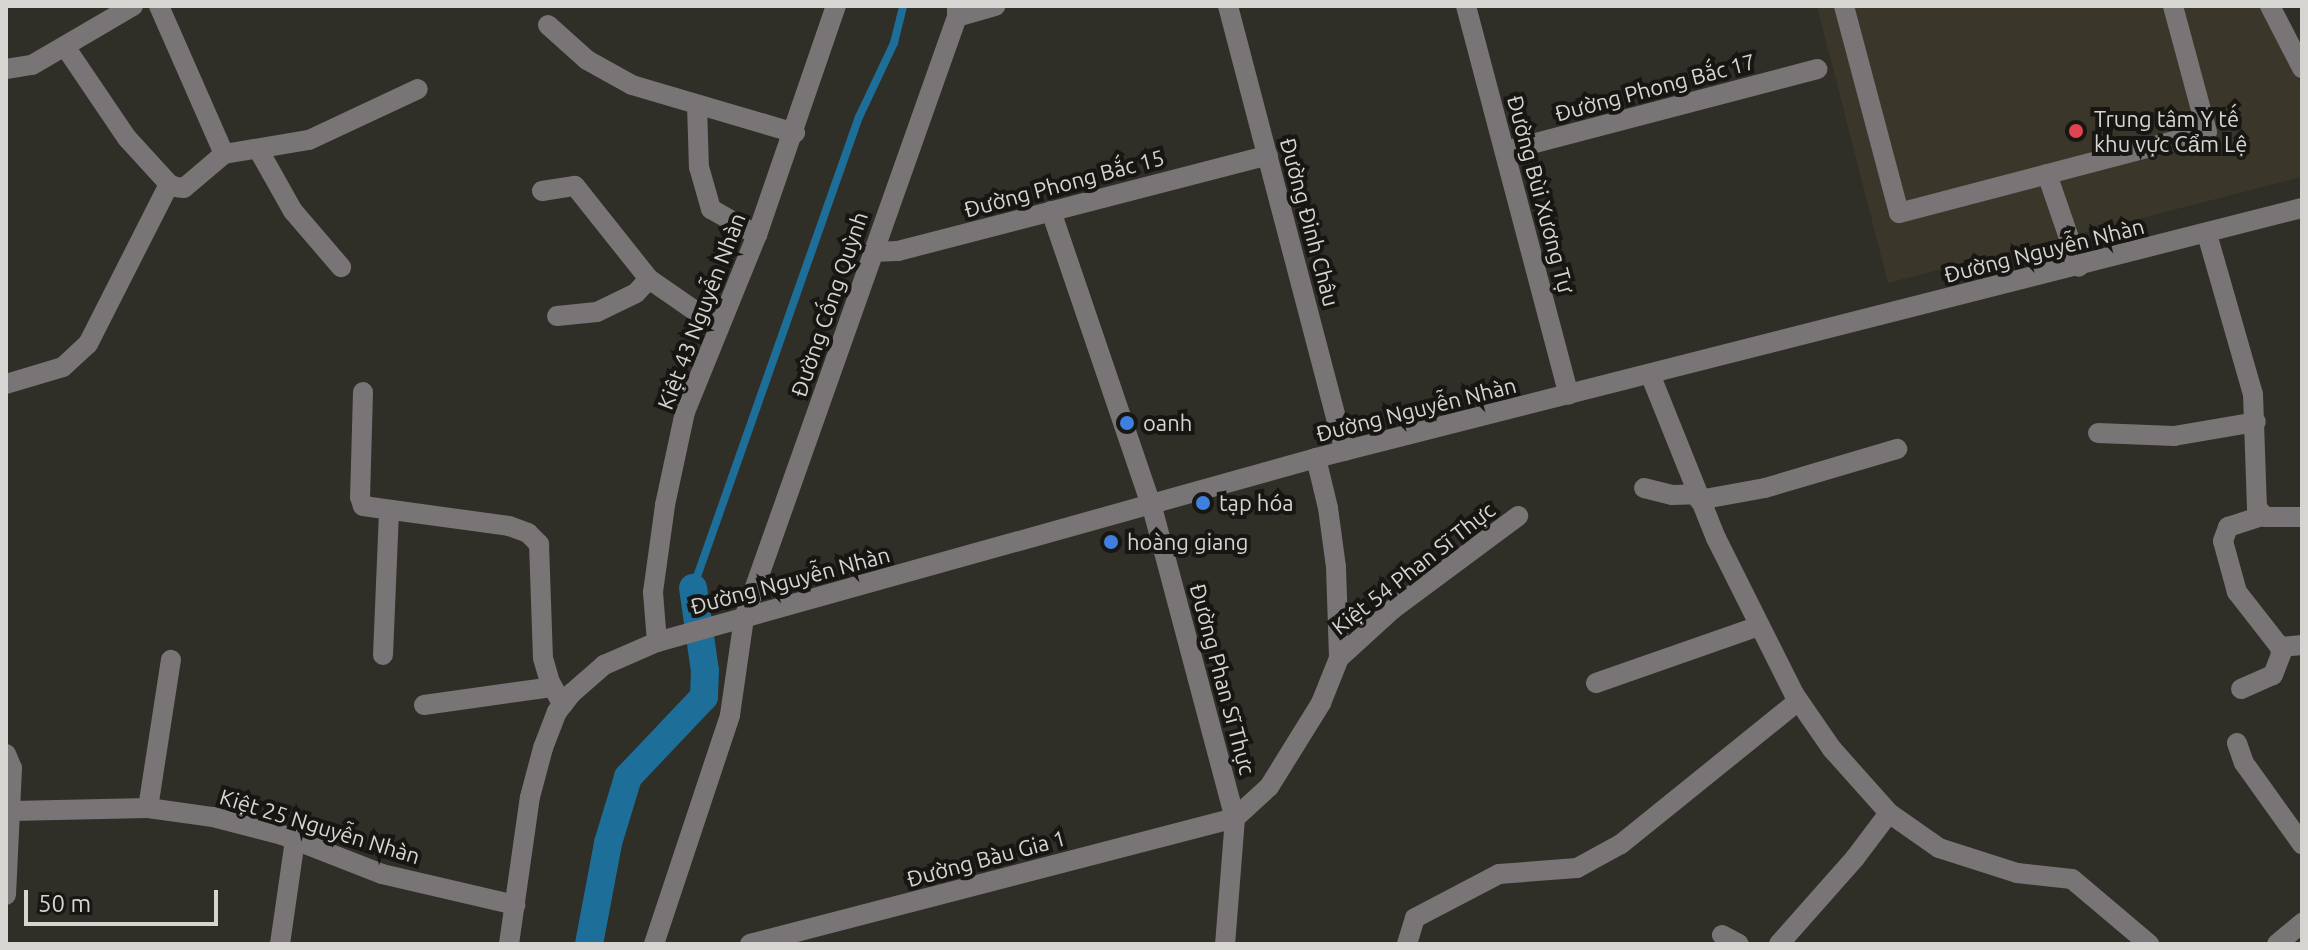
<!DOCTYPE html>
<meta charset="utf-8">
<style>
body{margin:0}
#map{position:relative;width:2308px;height:950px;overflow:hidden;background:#2f2e27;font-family:Ubuntu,sans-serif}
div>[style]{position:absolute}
.built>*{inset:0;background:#3a372a}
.stream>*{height:8px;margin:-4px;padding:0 4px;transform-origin:4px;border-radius:4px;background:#1d6e98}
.canal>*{height:28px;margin:-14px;padding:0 14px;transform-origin:14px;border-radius:14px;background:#1d6e98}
.minor>*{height:20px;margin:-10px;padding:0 10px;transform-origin:10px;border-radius:10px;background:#797475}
.dots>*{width:22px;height:22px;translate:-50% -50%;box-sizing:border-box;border:4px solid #171613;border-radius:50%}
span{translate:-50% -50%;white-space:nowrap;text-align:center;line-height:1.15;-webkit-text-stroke:8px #171613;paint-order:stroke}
.street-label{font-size:22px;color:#d7d5d1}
.poi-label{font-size:22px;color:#d7d5d1}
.left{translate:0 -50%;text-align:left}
.frame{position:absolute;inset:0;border:8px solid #d7d5d1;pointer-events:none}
.scale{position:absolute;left:24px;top:890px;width:194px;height:36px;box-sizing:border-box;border:4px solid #d7d5d1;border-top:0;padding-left:10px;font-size:24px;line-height:28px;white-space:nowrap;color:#d7d5d1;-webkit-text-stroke:6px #171613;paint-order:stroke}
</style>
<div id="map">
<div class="built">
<i style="clip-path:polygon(1817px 6px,2265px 6px,2302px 86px,2302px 177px,1888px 283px)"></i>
</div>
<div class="stream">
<i style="left:693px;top:588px;width:499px;rotate:-70.6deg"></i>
<i style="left:859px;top:117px;width:82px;rotate:-64.7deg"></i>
<i style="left:894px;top:43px;width:38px;rotate:-76deg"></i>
</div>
<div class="canal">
<i style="left:589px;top:944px;width:103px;rotate:-79.3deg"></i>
<i style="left:608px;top:843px;width:69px;rotate:-73.1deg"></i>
<i style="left:628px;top:777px;width:110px;rotate:-46.5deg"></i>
<i style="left:704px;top:697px;width:26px;rotate:-88deg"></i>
<i style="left:705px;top:671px;width:84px;rotate:-98.2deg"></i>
</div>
<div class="minor">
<i style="left:159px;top:6px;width:162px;rotate:66.3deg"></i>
<i style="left:1228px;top:6px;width:460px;rotate:75.3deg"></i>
<i style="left:1466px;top:6px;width:402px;rotate:75.2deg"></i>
<i style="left:1844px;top:6px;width:214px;rotate:75.1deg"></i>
<i style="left:1899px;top:213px;width:318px;rotate:-14.7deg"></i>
<i style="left:2207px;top:132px;width:131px;rotate:-105.1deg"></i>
<i style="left:2270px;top:6px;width:70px;rotate:62.7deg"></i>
<i style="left:957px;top:17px;width:40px;rotate:-16deg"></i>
<i style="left:548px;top:25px;width:52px;rotate:41.9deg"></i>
<i style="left:587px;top:60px;width:51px;rotate:29.1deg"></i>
<i style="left:632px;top:85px;width:170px;rotate:16.4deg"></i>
<i style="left:66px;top:48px;width:109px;rotate:55.9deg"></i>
<i style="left:127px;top:138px;width:62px;rotate:47.6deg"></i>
<i style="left:169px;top:184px;width:8px;rotate:23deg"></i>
<i style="left:176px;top:187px;width:8px;rotate:7deg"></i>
<i style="left:184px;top:188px;width:52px;rotate:-40.4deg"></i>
<i style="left:224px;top:154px;width:86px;rotate:-9.4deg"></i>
<i style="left:309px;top:140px;width:120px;rotate:-25.1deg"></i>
<i style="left:6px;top:69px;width:26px;rotate:-9deg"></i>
<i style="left:32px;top:65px;width:117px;rotate:-30.3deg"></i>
<i style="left:697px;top:105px;width:62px;rotate:88.2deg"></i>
<i style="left:699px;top:167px;width:44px;rotate:74.1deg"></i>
<i style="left:711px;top:209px;width:53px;rotate:29.5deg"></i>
<i style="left:258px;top:149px;width:71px;rotate:60.6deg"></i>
<i style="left:293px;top:211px;width:74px;rotate:49.4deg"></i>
<i style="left:1505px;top:151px;width:323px;rotate:-14.7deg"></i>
<i style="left:2047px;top:174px;width:98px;rotate:71deg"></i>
<i style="left:542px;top:191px;width:33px;rotate:-9deg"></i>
<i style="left:575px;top:186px;width:119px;rotate:51.5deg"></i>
<i style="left:649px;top:279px;width:83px;rotate:34.7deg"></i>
<i style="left:1051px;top:211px;width:313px;rotate:71.2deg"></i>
<i style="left:1152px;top:507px;width:322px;rotate:75.1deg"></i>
<i style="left:1235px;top:818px;width:126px;rotate:94.5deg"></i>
<i style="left:2207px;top:234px;width:166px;rotate:74deg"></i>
<i style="left:2253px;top:394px;width:114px;rotate:88deg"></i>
<i style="left:2257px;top:508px;width:12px;rotate:48deg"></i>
<i style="left:2265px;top:517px;width:37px"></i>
<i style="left:872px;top:252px;width:26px;rotate:-2deg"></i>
<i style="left:898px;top:251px;width:382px;rotate:-14.5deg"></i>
<i style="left:557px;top:316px;width:40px;rotate:-5.7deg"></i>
<i style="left:597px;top:312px;width:43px;rotate:-26deg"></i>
<i style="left:636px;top:293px;width:19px;rotate:-47deg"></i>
<i style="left:1650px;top:374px;width:177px;rotate:68.1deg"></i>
<i style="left:1716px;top:538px;width:174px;rotate:63.4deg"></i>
<i style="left:1794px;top:694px;width:67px;rotate:55.4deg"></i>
<i style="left:1832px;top:749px;width:86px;rotate:48.3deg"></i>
<i style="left:1889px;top:813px;width:61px;rotate:35deg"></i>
<i style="left:1939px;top:848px;width:82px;rotate:17.8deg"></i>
<i style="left:2017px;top:873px;width:55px;rotate:6.2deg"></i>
<i style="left:2072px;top:879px;width:101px;rotate:40.2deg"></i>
<i style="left:6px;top:384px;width:59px;rotate:-16.6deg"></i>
<i style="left:63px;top:367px;width:34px;rotate:-43deg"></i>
<i style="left:88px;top:344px;width:179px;rotate:-63.1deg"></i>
<i style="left:363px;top:392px;width:105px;rotate:91.6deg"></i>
<i style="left:360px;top:497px;width:9px;rotate:72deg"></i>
<i style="left:363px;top:506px;width:147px;rotate:7.8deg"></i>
<i style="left:509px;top:526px;width:20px;rotate:20deg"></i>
<i style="left:528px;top:533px;width:16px;rotate:45deg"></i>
<i style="left:539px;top:544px;width:114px;rotate:88deg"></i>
<i style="left:543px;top:658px;width:25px;rotate:74deg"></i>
<i style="left:550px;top:682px;width:26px;rotate:61deg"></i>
<i style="left:2098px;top:433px;width:76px;rotate:2.3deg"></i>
<i style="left:2174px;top:436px;width:83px;rotate:-9.7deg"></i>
<i style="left:1316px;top:458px;width:51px;rotate:76.5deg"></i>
<i style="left:1328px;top:508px;width:60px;rotate:82.3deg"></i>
<i style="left:1336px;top:567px;width:91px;rotate:88.1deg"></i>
<i style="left:1644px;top:488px;width:29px;rotate:14deg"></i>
<i style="left:1672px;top:495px;width:24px;rotate:-2deg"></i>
<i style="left:1699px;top:500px;width:67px;rotate:-10.3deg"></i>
<i style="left:1765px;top:488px;width:138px;rotate:-16.5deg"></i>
<i style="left:657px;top:642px;width:50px;rotate:-94.6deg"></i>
<i style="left:653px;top:592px;width:88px;rotate:-82.1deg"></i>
<i style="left:665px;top:505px;width:95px;rotate:-77.9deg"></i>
<i style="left:685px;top:412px;width:191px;rotate:-67.9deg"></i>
<i style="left:757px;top:235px;width:242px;rotate:-71deg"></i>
<i style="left:2280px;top:647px;width:22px;rotate:-5deg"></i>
<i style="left:383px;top:655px;width:144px;rotate:-87.6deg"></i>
<i style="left:1596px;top:683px;width:173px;rotate:-19.3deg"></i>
<i style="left:2241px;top:689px;width:35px;rotate:-24deg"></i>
<i style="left:2273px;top:675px;width:22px;rotate:-69deg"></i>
<i style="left:2281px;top:654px;width:7px;rotate:-98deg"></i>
<i style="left:2280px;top:647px;width:70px;rotate:-128deg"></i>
<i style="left:2237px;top:592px;width:53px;rotate:-105.4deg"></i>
<i style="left:2223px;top:541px;width:15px;rotate:-70deg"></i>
<i style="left:2228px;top:527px;width:35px;rotate:-18deg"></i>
<i style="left:424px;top:705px;width:129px;rotate:-8deg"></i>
<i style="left:2237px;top:743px;width:21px;rotate:71deg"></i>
<i style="left:2244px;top:763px;width:100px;rotate:54.4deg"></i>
<i style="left:6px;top:754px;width:15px;rotate:67deg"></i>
<i style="left:12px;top:768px;width:127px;rotate:92.7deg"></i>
<i style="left:148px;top:808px;width:150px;rotate:-81.2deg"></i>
<i style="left:12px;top:811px;width:136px;rotate:-1.3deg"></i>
<i style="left:148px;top:808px;width:66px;rotate:7.9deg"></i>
<i style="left:213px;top:817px;width:71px;rotate:14.6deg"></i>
<i style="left:282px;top:835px;width:107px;rotate:21.3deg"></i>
<i style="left:382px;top:874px;width:137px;rotate:13.1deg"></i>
<i style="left:1722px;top:935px;width:19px;rotate:28deg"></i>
<i style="left:280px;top:944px;width:105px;rotate:-81.8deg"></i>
<i style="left:509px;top:944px;width:148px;rotate:-81.9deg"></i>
<i style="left:530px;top:797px;width:51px;rotate:-75.1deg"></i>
<i style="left:543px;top:748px;width:39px;rotate:-69deg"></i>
<i style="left:557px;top:712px;width:24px;rotate:-52deg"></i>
<i style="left:572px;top:693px;width:43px;rotate:-41.2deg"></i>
<i style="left:604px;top:665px;width:58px;rotate:-23.5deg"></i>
<i style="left:657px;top:642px;width:684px;rotate:-15.6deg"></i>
<i style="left:1316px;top:458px;width:1017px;rotate:-14.23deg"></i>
<i style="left:654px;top:944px;width:241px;rotate:-71.6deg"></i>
<i style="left:730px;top:715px;width:98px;rotate:-81.8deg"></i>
<i style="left:744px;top:618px;width:638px;rotate:-70.49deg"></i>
<i style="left:957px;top:17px;width:11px;rotate:-90deg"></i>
<i style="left:750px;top:944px;width:501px;rotate:-14.56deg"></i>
<i style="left:1235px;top:818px;width:46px;rotate:-42.4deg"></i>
<i style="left:1269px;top:787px;width:99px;rotate:-58.2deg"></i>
<i style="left:1321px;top:703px;width:48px;rotate:-68.2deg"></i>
<i style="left:1339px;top:658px;width:73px;rotate:-42.2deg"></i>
<i style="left:1393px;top:609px;width:156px;rotate:-36.6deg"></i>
<i style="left:1407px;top:944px;width:27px;rotate:-73deg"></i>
<i style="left:1415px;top:918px;width:95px;rotate:-27.6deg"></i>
<i style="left:1499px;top:874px;width:78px;rotate:-4.4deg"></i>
<i style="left:1577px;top:868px;width:50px;rotate:-28.6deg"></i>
<i style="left:1621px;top:844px;width:228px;rotate:-38.9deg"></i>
<i style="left:1779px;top:944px;width:115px;rotate:-48.5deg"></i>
<i style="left:1855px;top:858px;width:56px;rotate:-52.9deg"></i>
<i style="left:2277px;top:944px;width:33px;rotate:-40deg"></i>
</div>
<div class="dots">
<i style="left:2076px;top:131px;background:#e0444e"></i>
<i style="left:1127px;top:423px;background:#3f7fe0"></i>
<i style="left:1203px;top:503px;background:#3f7fe0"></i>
<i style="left:1111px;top:542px;background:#3f7fe0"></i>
</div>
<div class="street-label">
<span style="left:1655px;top:87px;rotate:-15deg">Đường Phong Bắc 17</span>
<span style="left:1064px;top:183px;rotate:-15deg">Đường Phong Bắc 15</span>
<span style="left:1541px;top:194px;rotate:75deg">Đường Bùi Xương Tự</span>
<span style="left:1310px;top:222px;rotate:75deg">Đường Đinh Châu</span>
<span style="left:2044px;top:250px;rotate:-14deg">Đường Nguyễn Nhàn</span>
<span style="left:829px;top:304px;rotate:-71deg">Đường Cống Quỳnh</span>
<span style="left:701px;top:311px;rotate:-69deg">Kiệt 43 Nguyễn Nhàn</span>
<span style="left:1416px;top:409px;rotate:-14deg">Đường Nguyễn Nhàn</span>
<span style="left:1413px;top:568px;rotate:-38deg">Kiệt 54 Phan Sĩ Thực</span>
<span style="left:790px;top:580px;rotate:-15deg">Đường Nguyễn Nhàn</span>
<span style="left:1223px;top:679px;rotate:75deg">Đường Phan Sĩ Thực</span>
<span style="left:320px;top:826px;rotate:17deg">Kiệt 25 Nguyễn Nhàn</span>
<span style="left:986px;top:858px;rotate:-15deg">Đường Bàu Gia 1</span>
</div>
<div class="poi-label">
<span class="left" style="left:2094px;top:131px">Trung tâm Y tế<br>khu vực Cẩm Lệ</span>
<span class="left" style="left:1143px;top:423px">oanh</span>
<span class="left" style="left:1219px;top:503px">tạp hóa</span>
<span class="left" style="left:1127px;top:542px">hoàng giang</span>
</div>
<div class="frame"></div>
<div class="scale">50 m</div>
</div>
